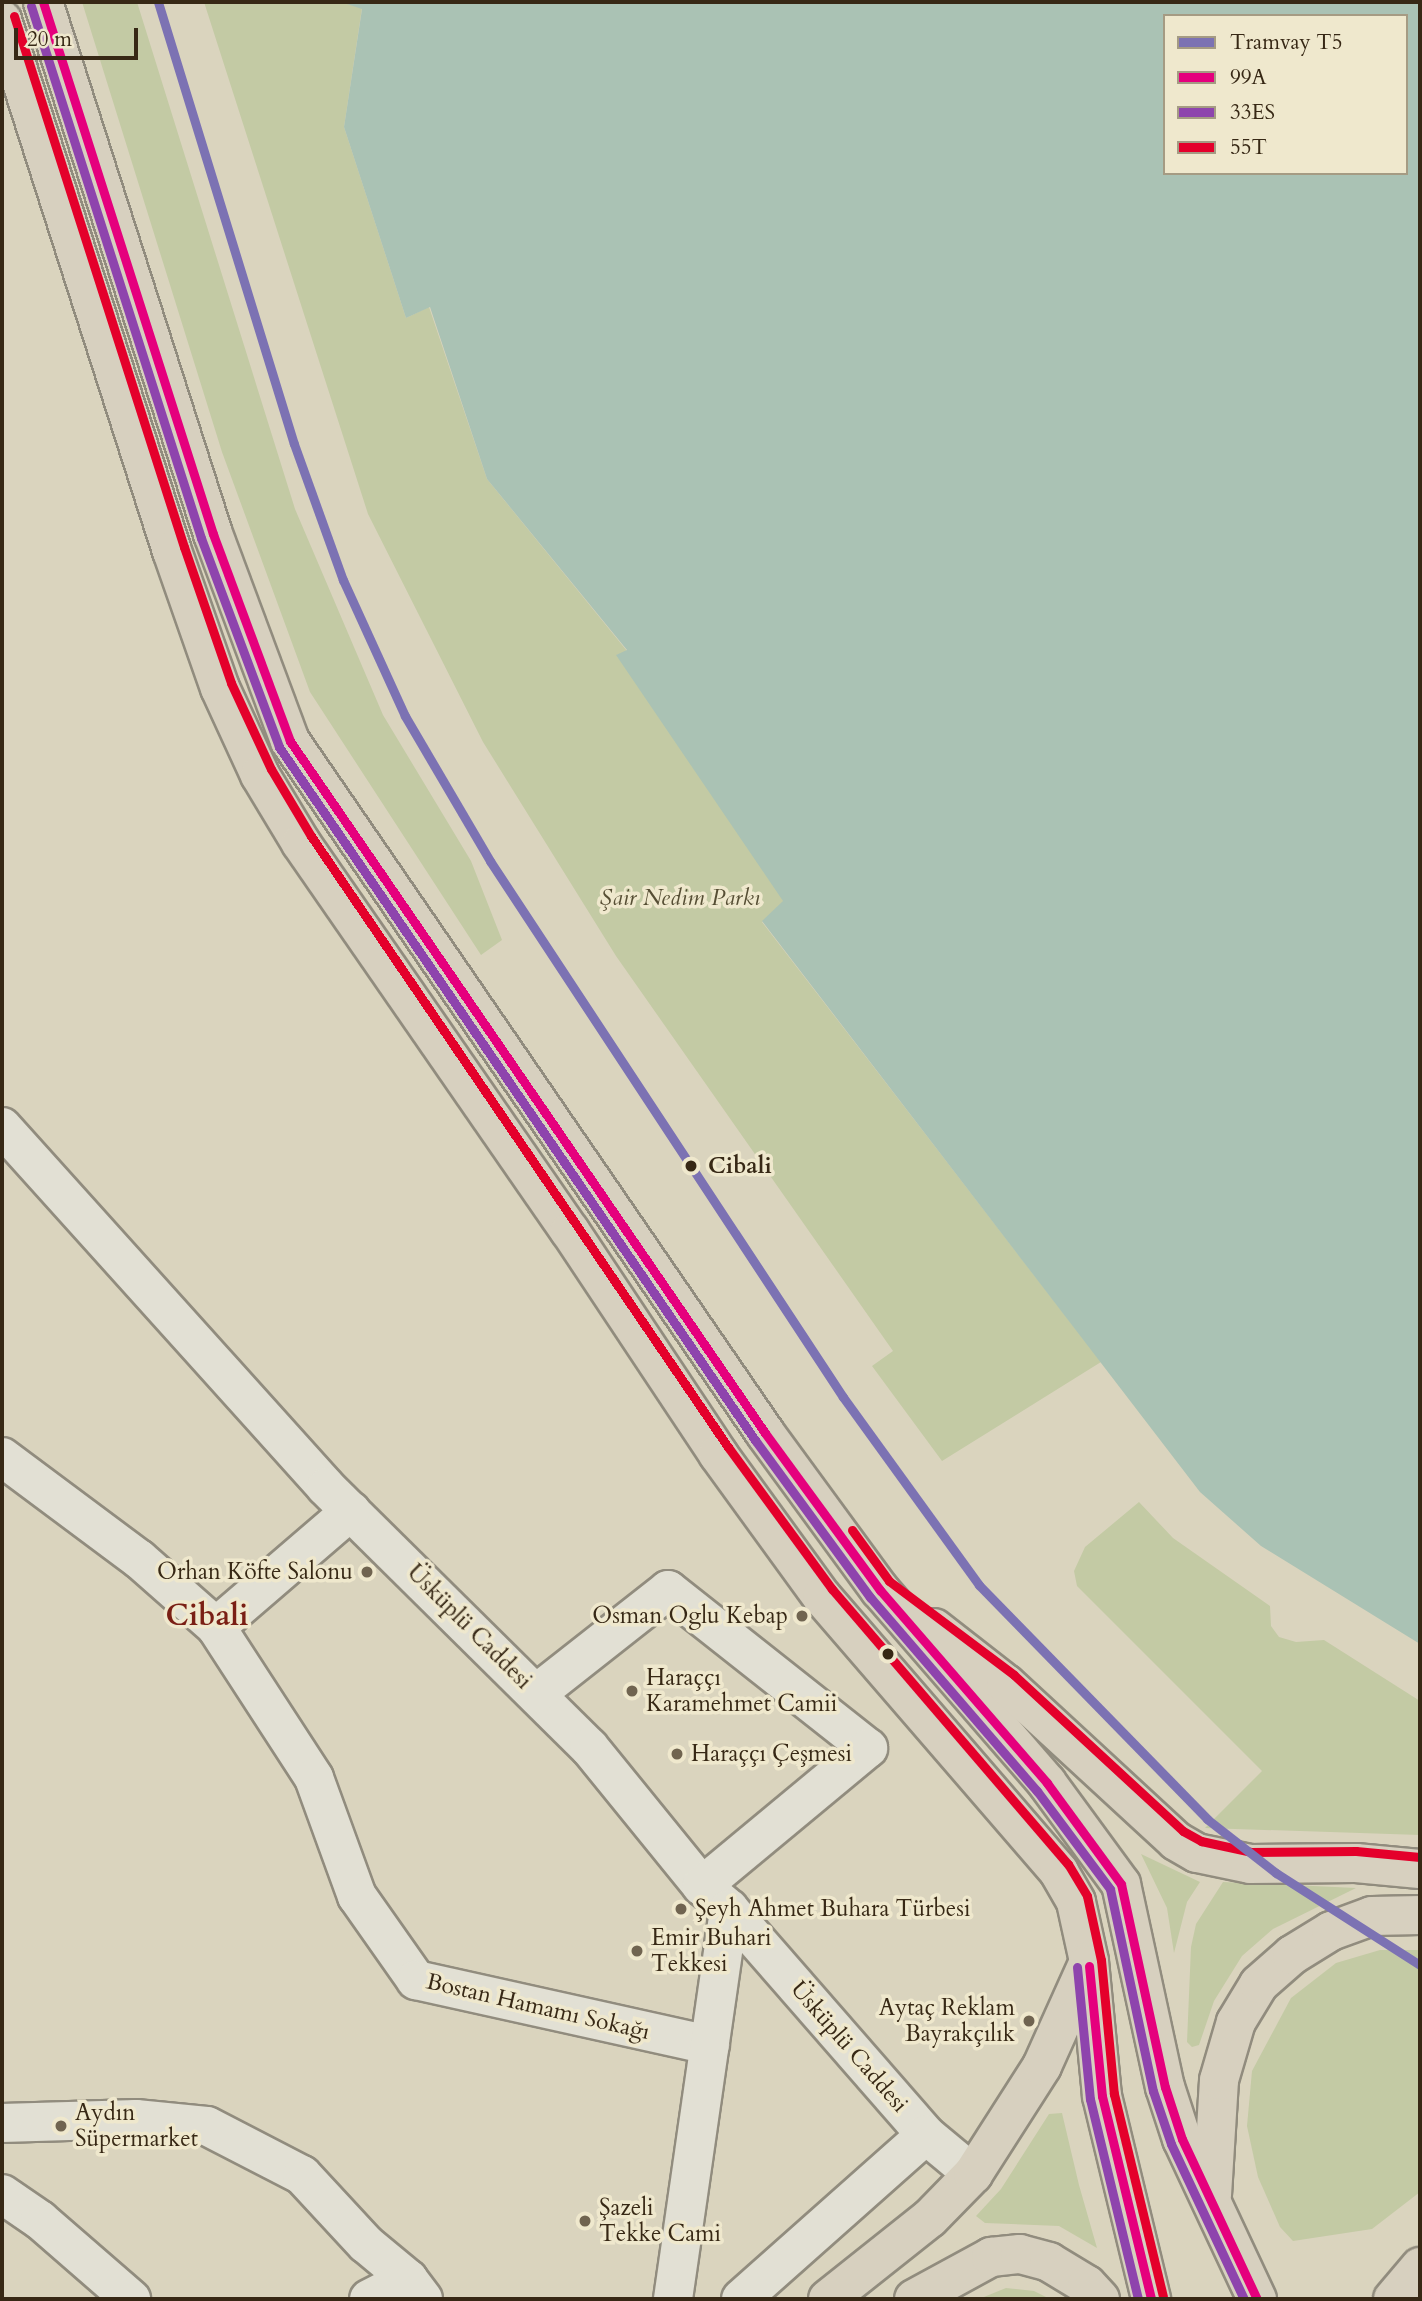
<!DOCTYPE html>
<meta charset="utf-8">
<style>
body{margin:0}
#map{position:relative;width:1422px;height:2301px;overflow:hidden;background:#dad4be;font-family:Cardo,serif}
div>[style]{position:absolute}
.green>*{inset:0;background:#c3caa4}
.water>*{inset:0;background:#aac2b4}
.roads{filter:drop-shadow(2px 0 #918c7e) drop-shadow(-2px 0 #918c7e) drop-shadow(0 2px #918c7e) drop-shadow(0 -2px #918c7e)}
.minor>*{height:38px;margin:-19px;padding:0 19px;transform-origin:19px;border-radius:19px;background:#e2e0d4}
.primary>*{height:38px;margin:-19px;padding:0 19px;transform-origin:19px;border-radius:19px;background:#d7d0bf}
.bus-1>*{height:9px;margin:-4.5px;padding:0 4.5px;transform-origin:4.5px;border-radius:4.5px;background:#e5007d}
.bus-2>*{height:9px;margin:-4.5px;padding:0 4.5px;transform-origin:4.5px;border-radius:4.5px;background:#8e44ad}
.bus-3>*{height:9px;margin:-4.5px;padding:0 4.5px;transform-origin:4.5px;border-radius:4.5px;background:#e4002b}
.tram-1>*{height:9px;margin:-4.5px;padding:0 4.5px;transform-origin:4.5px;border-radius:4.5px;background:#7c72b3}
.dots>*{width:19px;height:19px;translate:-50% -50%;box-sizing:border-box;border:4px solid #efe8cd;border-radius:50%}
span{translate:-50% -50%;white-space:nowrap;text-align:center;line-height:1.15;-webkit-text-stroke:7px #efe8cd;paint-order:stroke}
.park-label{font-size:23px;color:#564e34;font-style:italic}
.stop-label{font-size:23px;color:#372815;font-weight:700}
.left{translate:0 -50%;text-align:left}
.poi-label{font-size:23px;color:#372815}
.right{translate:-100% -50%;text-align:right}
.street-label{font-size:23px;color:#372815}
.district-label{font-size:30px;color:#7a1f14;font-weight:700}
.frame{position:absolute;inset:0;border:4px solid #372815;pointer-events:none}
.legend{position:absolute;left:1163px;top:14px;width:245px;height:161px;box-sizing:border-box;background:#efe8cd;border:2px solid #a59b83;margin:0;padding:9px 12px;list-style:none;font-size:21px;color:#372815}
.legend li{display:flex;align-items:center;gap:14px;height:35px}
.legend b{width:35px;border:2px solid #a59b83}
.scale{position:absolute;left:14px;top:28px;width:124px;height:32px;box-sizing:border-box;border:4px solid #372815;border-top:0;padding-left:9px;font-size:21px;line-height:24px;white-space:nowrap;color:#372815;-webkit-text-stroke:5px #efe8cd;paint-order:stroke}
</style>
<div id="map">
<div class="green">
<i style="clip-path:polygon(82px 2px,137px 2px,295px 509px,383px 715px,471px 861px,502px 940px,481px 955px,310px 692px,222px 452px)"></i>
<i style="clip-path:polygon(204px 2px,341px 2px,362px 8px,344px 127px,406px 318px,429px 307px,487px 479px,627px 651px,617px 655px,784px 901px,762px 922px,1101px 1362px,942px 1461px,872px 1366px,893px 1351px,616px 956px,483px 742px,368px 514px)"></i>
<i style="clip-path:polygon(1139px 1502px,1173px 1538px,1270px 1606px,1271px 1626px,1279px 1637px,1296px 1642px,1324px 1640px,1420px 1701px,1420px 1835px,1205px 1828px,1262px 1771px,1077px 1586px,1074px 1571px,1085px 1547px)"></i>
<i style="clip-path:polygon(1141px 1854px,1200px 1882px,1187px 1902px,1174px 1953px,1167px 1908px)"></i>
<i style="clip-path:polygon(1223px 1882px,1356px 1888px,1273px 1929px,1242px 1956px,1214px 2001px,1199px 2045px,1192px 2047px,1187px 2042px,1191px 1947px,1196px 1924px)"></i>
<i style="clip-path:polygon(1380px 1950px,1420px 1950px,1420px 2192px,1372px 2229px,1293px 2241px,1280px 2227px,1258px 2177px,1247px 2126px,1252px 2071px,1291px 1998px,1336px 1963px)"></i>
<i style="clip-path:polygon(1062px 2113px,1079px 2185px,1097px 2248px,1059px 2226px,985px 2223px,976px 2216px,1001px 2189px,1049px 2114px)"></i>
<i style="clip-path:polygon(1006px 2288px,1034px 2291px,1050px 2299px,979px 2299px)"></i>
</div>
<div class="water">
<i style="clip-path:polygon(evenodd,341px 2px,1420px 2px,1420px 1644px,1261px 1546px,1200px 1492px,762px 921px,783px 901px,616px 655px,627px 650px,487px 479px,430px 307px,406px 318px,344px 127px,362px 9px,341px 2px,1165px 16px,1406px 16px,1406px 173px,1165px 173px,1165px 16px)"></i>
</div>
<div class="roads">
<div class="minor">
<i style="left:2px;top:1127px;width:484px;rotate:48deg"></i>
<i style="left:326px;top:1487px;width:370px;rotate:44.7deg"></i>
<i style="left:589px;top:1747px;width:179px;rotate:50.9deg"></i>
<i style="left:702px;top:1886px;width:35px;rotate:40deg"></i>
<i style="left:729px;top:1909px;width:300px;rotate:48.9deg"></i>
<i style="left:926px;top:2135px;width:61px;rotate:39.7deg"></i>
<i style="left:2px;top:1457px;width:171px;rotate:36.7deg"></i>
<i style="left:139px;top:1559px;width:103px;rotate:41.4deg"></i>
<i style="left:216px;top:1627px;width:180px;rotate:57deg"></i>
<i style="left:314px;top:1778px;width:126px;rotate:70deg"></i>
<i style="left:357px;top:1896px;width:103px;rotate:54.9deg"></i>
<i style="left:416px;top:1980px;width:301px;rotate:12.5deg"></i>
<i style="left:216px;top:1627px;width:178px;rotate:-40.7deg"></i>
<i style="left:536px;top:1694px;width:168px;rotate:-38.2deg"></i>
<i style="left:668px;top:1590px;width:255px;rotate:38.3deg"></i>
<i style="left:868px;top:1748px;width:216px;rotate:140.3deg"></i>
<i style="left:2px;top:2123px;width:134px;rotate:-1.7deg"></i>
<i style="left:136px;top:2119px;width:71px;rotate:5.6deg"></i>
<i style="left:207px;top:2126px;width:107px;rotate:27.3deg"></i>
<i style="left:302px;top:2175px;width:94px;rotate:47.2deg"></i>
<i style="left:366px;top:2244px;width:55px;rotate:39.8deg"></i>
<i style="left:408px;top:2279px;width:25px;rotate:53deg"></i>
<i style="left:2px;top:2194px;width:46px;rotate:34.4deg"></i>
<i style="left:40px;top:2220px;width:121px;rotate:41deg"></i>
<i style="left:369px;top:2299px;width:44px;rotate:-27.1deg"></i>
<i style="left:673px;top:2299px;width:394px;rotate:-81.8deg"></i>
<i style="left:741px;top:2299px;width:247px;rotate:-41.6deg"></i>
</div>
<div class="primary">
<i style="left:43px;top:2px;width:559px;rotate:72.28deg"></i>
<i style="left:213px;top:534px;width:221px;rotate:69.6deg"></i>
<i style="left:290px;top:741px;width:839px;rotate:55.53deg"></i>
<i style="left:765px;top:1433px;width:195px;rotate:53.8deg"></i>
<i style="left:880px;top:1590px;width:255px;rotate:49.1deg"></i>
<i style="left:1047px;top:1783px;width:125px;rotate:53.8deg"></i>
<i style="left:1121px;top:1884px;width:208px;rotate:77.8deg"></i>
<i style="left:1165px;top:2087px;width:55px;rotate:71.9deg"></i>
<i style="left:1182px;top:2139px;width:177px;rotate:64.9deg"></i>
<i style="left:2px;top:20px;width:558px;rotate:72.25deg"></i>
<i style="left:172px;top:551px;width:145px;rotate:70.7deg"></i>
<i style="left:220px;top:688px;width:96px;rotate:65.3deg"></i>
<i style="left:260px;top:775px;width:79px;rotate:58.9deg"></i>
<i style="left:301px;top:843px;width:472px;rotate:55.3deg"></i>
<i style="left:570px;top:1231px;width:268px;rotate:56.4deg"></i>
<i style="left:718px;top:1454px;width:177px;rotate:54deg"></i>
<i style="left:822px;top:1597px;width:363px;rotate:49.2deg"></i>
<i style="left:1059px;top:1872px;width:34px;rotate:60deg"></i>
<i style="left:1076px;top:1902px;width:60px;rotate:77.6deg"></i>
<i style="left:1089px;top:1961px;width:136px;rotate:84.5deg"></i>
<i style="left:1102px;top:2096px;width:209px;rotate:76.4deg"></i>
<i style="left:934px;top:1628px;width:91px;rotate:37.9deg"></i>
<i style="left:1006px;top:1684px;width:231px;rotate:42.7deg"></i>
<i style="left:1176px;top:1841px;width:24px;rotate:30deg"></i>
<i style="left:1197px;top:1853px;width:54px;rotate:11.7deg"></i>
<i style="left:1250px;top:1864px;width:106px;rotate:-0.5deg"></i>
<i style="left:1356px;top:1863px;width:64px;rotate:5.4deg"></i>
<i style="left:1212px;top:2195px;width:115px;rotate:-86.5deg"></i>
<i style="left:1219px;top:2080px;width:60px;rotate:-73.7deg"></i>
<i style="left:1236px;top:2022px;width:44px;rotate:-58.8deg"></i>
<i style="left:1259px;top:1984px;width:44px;rotate:-41.3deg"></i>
<i style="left:1292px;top:1955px;width:46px;rotate:-31.6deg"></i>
<i style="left:1331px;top:1931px;width:44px;rotate:-20.1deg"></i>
<i style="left:1372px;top:1916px;width:48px;rotate:-1.2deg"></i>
<i style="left:828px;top:2299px;width:130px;rotate:-38.5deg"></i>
<i style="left:930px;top:2218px;width:62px;rotate:-45.7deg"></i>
<i style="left:973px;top:2174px;width:128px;rotate:-57.4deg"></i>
<i style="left:1042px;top:2066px;width:110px;rotate:-65.8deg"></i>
<i style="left:914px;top:2299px;width:88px;rotate:-28.6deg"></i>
<i style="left:991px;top:2257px;width:29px;rotate:-6deg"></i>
<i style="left:1020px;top:2254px;width:30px;rotate:15deg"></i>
<i style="left:1049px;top:2262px;width:44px;rotate:31.2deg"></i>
<i style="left:1087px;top:2285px;width:19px;rotate:47deg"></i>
<i style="left:1393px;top:2299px;width:42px;rotate:-49.8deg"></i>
</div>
</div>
<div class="bus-1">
<i style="left:43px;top:2px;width:559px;rotate:72.28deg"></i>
<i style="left:213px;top:534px;width:221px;rotate:69.6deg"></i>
<i style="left:290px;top:741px;width:839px;rotate:55.53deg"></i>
<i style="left:765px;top:1433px;width:195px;rotate:53.8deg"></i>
<i style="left:880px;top:1590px;width:255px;rotate:49.1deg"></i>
<i style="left:1047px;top:1783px;width:125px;rotate:53.8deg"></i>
<i style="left:1121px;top:1884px;width:208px;rotate:77.8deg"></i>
<i style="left:1165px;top:2087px;width:55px;rotate:71.9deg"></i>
<i style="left:1182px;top:2139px;width:177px;rotate:64.9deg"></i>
<i style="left:1089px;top:1966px;width:131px;rotate:84.3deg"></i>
<i style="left:1102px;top:2096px;width:209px;rotate:76.4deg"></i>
</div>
<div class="bus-2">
<i style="left:31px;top:6px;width:559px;rotate:72.28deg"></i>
<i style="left:201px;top:538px;width:223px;rotate:69.5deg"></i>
<i style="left:279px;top:747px;width:841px;rotate:55.52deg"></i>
<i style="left:755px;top:1440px;width:195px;rotate:53.8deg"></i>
<i style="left:870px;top:1597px;width:256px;rotate:49.3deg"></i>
<i style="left:1037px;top:1791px;width:122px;rotate:53.3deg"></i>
<i style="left:1110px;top:1889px;width:207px;rotate:78deg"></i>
<i style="left:1153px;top:2091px;width:56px;rotate:71.2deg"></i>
<i style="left:1171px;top:2144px;width:171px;rotate:64.8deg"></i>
<i style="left:1077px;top:1967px;width:133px;rotate:84.4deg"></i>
<i style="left:1090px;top:2099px;width:206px;rotate:76.5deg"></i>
</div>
<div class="bus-3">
<i style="left:14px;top:16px;width:558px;rotate:72.25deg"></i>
<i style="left:184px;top:547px;width:144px;rotate:70.9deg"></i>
<i style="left:231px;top:683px;width:95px;rotate:65.1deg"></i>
<i style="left:271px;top:769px;width:78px;rotate:59.2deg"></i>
<i style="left:311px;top:836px;width:740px;rotate:55.69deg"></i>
<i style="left:728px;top:1447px;width:176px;rotate:53.8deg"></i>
<i style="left:832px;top:1589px;width:362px;rotate:49.4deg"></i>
<i style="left:1068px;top:1864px;width:37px;rotate:59deg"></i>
<i style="left:1087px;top:1896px;width:66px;rotate:77.7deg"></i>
<i style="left:1101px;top:1960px;width:135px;rotate:84.5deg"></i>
<i style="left:1114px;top:2094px;width:208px;rotate:76.4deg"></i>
<i style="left:852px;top:1530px;width:63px;rotate:54deg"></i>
<i style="left:889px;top:1581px;width:156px;rotate:36.9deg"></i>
<i style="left:1014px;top:1675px;width:230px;rotate:42.7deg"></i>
<i style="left:1183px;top:1831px;width:21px;rotate:29deg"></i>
<i style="left:1201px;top:1841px;width:51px;rotate:12.4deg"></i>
<i style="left:1251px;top:1852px;width:105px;rotate:-0.5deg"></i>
<i style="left:1356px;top:1851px;width:64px;rotate:5.4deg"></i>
</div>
<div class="tram-1">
<i style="left:158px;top:2px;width:462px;rotate:72.9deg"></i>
<i style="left:294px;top:444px;width:145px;rotate:70.2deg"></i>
<i style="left:343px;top:580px;width:149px;rotate:65.5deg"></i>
<i style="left:405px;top:716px;width:168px;rotate:59.6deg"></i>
<i style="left:490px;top:861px;width:642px;rotate:56.63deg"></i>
<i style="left:843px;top:1397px;width:232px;rotate:54.1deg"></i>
<i style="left:979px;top:1585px;width:327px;rotate:45.7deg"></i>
<i style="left:1207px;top:1819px;width:88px;rotate:38deg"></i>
<i style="left:1276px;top:1873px;width:171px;rotate:32.6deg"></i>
</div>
<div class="dots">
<i style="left:691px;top:1166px;background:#372815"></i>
<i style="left:367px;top:1572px;background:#706450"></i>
<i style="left:802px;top:1616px;background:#706450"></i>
<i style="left:888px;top:1654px;background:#372815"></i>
<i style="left:632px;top:1691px;background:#706450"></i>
<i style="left:677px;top:1754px;background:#706450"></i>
<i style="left:681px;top:1909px;background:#706450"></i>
<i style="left:637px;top:1951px;background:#706450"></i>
<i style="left:1029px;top:2021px;background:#706450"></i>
<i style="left:61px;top:2126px;background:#706450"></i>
<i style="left:585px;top:2221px;background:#706450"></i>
</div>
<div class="park-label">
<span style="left:680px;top:898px">Şair Nedim Parkı</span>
</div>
<div class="stop-label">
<span class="left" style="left:708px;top:1166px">Cibali</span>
</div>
<div class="poi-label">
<span class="right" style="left:353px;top:1572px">Orhan Köfte Salonu</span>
<span class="right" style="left:788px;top:1616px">Osman Oglu Kebap</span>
<span class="left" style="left:646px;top:1691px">Haraççı<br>Karamehmet Camii</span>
<span class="left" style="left:691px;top:1754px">Haraççı Çeşmesi</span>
<span class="left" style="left:695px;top:1909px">Şeyh Ahmet Buhara Türbesi</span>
<span class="left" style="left:651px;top:1951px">Emir Buhari<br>Tekkesi</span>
<span class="right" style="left:1015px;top:2021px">Aytaç Reklam<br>Bayrakçılık</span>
<span class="left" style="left:75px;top:2126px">Aydın<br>Süpermarket</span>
<span class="left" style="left:599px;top:2221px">Şazeli<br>Tekke Cami</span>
</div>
<div class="street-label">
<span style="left:469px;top:1627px;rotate:45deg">Üsküplü Caddesi</span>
<span style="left:538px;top:2007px;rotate:13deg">Bostan Hamamı Sokağı</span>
<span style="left:849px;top:2047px;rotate:49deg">Üsküplü Caddesi</span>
</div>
<div class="district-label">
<span style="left:207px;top:1616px">Cibali</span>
</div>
<div class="frame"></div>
<ul class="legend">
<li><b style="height:9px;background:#7c72b3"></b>Tramvay T5</li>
<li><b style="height:9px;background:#e5007d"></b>99A</li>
<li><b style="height:9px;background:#8e44ad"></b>33ES</li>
<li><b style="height:9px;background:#e4002b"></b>55T</li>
</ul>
<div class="scale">20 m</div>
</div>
